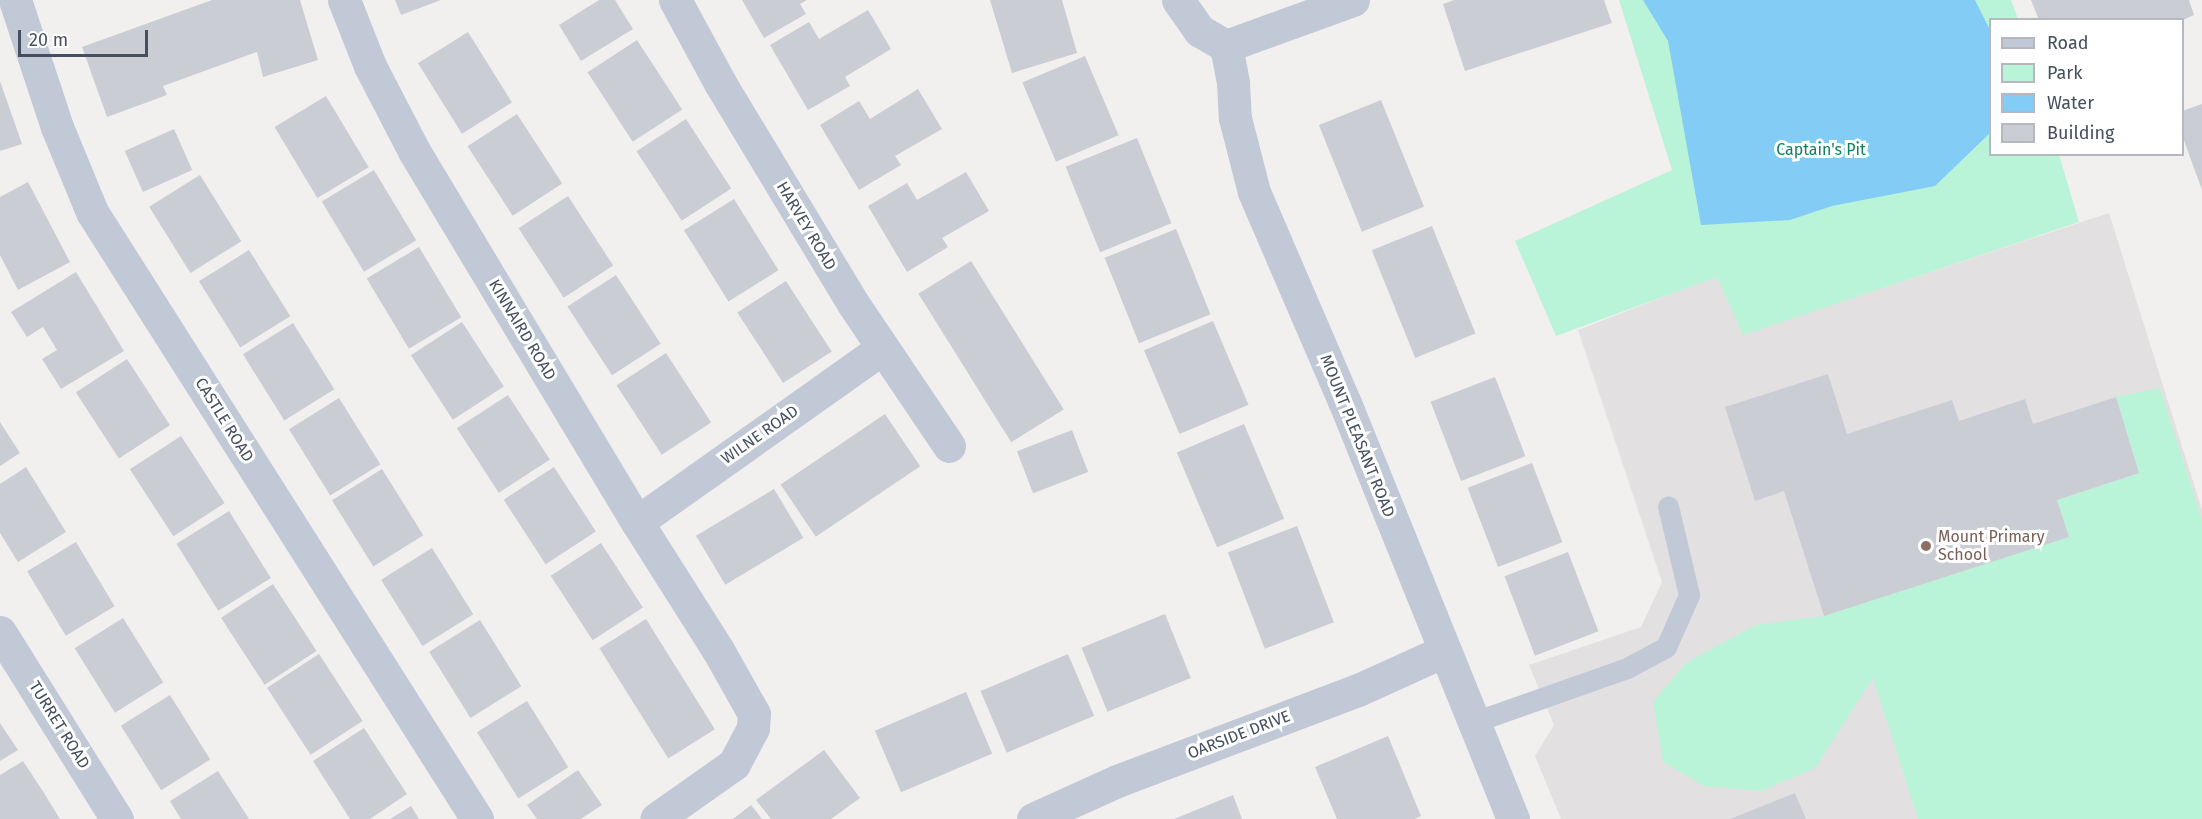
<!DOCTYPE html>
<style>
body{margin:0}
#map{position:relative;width:2202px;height:819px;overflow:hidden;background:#f2efef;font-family:"Fira Sans",sans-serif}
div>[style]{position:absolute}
.education>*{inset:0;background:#e3e0e1}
.green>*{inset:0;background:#b9f4d9}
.water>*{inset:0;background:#82ccf5}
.building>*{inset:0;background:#cbcdd5;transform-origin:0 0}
.service>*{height:21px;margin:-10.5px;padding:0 10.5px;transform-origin:10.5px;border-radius:10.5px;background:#c1c9d6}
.minor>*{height:33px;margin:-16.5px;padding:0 16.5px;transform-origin:16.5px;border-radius:16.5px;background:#c1c9d6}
.tertiary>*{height:33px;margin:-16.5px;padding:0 16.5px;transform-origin:16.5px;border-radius:16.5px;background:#c1c9d6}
.dots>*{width:16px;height:16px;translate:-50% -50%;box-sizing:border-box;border:3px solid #fff;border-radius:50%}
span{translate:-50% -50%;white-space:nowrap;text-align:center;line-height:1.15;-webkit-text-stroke:6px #fff;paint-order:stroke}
.park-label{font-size:16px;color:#0d8259}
.street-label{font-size:16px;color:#454f5f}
.education-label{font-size:16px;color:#785e54}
.left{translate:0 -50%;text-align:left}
.legend{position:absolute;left:1989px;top:18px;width:195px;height:138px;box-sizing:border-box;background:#fff;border:2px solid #b5b9bf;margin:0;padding:8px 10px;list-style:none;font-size:18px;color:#454f5f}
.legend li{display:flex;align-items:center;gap:12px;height:30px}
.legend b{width:30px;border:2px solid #b5b9bf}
.scale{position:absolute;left:18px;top:30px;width:130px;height:27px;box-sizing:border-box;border:3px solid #454f5f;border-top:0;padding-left:8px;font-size:18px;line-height:21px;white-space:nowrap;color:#454f5f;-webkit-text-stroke:4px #fff;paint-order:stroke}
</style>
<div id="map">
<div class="education">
<i style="clip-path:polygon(2109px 213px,2202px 510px,2202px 819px,1561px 819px,1535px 756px,1554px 725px,1529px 665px,1641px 627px,1662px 582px,1578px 330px,1717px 276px,1743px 334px)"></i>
</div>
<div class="green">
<i style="clip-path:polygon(1619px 0,2011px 0,2018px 19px,1990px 20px,1990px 154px,2059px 155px,2079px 222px,1743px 335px,1717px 277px,1556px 336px,1515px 241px,1672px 170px)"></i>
<i style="clip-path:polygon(2160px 388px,2202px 520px,2202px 819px,1918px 819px,1873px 678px,1815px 768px,1761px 791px,1704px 786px,1663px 762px,1653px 702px,1687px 662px,1756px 625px,1824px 616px,2069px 537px,2057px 500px,2139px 473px,2116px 397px)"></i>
</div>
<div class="water">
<i style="clip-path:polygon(1643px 0,1975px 0,1990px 30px,1990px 133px,1935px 186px,1832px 206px,1790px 220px,1701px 225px,1668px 41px)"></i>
</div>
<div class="building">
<i style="clip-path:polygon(212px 0,300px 0,318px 60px,263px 77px,257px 52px,163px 86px,167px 95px,107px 117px,82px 47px)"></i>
<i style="clip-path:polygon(395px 0,441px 0,401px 15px)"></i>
<i style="clip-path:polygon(599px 0,615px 0,633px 29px,581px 61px,559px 25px)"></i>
<i style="clip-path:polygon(742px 0,807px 0,800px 4px,806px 14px,764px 38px)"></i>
<i style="clip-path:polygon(990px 0,1062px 0,1077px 53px,1012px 73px)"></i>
<i style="clip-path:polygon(1454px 0,1604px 0,1612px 23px,1465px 71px,1443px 4px)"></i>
<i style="clip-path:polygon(2031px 0,2189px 0,2194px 15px,2183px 20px,2039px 20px)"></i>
<i style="clip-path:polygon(868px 10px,891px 49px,845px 77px,850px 86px,808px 110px,770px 45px,809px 22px,819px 39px)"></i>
<i style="left:468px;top:32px;width:83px;height:59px;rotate:58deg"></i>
<i style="left:637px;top:40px;width:83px;height:59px;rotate:57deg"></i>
<i style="left:1085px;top:56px;width:86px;height:68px;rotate:67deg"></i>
<i style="clip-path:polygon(0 81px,22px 144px,0 151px)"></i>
<i style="clip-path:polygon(918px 89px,942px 129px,895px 156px,901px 165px,859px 190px,820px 125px,859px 101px,870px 119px)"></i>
<i style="left:326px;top:96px;width:83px;height:60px;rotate:59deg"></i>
<i style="left:1381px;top:100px;width:115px;height:67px;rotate:68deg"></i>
<i style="clip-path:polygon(2202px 104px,2202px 190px,2182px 135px,2182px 111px)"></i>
<i style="left:517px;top:114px;width:83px;height:59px;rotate:57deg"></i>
<i style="left:686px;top:119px;width:83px;height:59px;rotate:57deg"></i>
<i style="left:174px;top:129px;width:45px;height:54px;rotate:66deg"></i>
<i style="left:1137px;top:138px;width:92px;height:77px;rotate:68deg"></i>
<i style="left:374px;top:170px;width:82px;height:61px;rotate:59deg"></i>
<i style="clip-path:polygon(966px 172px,989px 211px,942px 238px,948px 247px,907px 272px,868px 206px,907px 183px,917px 200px)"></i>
<i style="left:200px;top:175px;width:78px;height:60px;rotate:58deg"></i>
<i style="clip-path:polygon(28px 182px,70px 262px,18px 290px,0 255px,0 197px)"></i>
<i style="left:568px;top:196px;width:83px;height:59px;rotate:57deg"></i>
<i style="left:734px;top:199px;width:84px;height:59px;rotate:58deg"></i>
<i style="left:1432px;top:226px;width:116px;height:65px;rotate:68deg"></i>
<i style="left:1176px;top:229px;width:92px;height:77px;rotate:68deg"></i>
<i style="left:419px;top:247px;width:82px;height:61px;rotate:59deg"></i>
<i style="left:249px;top:250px;width:78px;height:59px;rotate:58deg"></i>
<i style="left:971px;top:261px;width:175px;height:62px;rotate:58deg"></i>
<i style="clip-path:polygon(76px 272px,124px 351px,61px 389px,42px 359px,57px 350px,43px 327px,27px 337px,11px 312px)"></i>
<i style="left:616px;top:275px;width:82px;height:58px;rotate:57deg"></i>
<i style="left:786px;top:281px;width:84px;height:58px;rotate:57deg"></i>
<i style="left:1213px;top:321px;width:91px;height:75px;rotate:67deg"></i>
<i style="left:462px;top:322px;width:77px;height:61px;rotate:57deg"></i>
<i style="left:293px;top:323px;width:78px;height:59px;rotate:58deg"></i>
<i style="left:666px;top:353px;width:83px;height:59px;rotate:57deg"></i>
<i style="left:127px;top:359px;width:79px;height:61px;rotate:57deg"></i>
<i style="clip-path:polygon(1828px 374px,1847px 434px,1952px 400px,1959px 421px,2025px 399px,2033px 424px,2116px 397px,2139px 473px,2057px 500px,2069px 537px,1824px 616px,1784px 491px,1755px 501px,1725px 407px)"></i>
<i style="left:1495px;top:377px;width:85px;height:69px;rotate:69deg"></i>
<i style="left:508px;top:395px;width:77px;height:61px;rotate:57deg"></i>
<i style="left:339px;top:398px;width:78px;height:59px;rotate:58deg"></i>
<i style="left:885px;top:414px;width:63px;height:126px;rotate:56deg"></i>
<i style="clip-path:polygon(0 422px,20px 453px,0 466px)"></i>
<i style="left:1244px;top:424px;width:103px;height:73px;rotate:67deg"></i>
<i style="left:1072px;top:430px;width:45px;height:59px;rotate:69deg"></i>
<i style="left:181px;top:436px;width:80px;height:61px;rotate:57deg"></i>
<i style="left:1532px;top:463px;width:85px;height:69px;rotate:69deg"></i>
<i style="clip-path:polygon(26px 467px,66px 532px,18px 562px,0 533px,0 484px)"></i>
<i style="left:554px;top:467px;width:77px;height:60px;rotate:57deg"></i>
<i style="left:382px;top:469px;width:78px;height:59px;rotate:58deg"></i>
<i style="left:774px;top:489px;width:57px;height:91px;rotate:59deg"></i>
<i style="left:229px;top:511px;width:79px;height:62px;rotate:58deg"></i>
<i style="left:1297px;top:526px;width:103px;height:74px;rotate:69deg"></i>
<i style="left:76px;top:542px;width:75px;height:57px;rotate:59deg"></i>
<i style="left:601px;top:543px;width:77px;height:60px;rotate:57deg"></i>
<i style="left:432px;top:548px;width:78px;height:60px;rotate:58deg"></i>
<i style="left:1568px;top:552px;width:85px;height:68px;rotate:69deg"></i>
<i style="left:273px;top:584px;width:80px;height:62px;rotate:57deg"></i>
<i style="left:1165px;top:614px;width:69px;height:90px;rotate:68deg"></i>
<i style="left:123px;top:618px;width:76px;height:57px;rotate:58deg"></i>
<i style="left:646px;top:619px;width:130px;height:55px;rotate:58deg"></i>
<i style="left:480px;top:620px;width:78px;height:60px;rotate:58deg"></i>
<i style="left:319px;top:654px;width:80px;height:62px;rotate:57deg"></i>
<i style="left:1068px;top:654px;width:67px;height:95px;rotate:67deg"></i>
<i style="left:966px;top:692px;width:67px;height:99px;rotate:67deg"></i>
<i style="left:170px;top:695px;width:76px;height:58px;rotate:58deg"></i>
<i style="left:527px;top:701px;width:78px;height:59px;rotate:58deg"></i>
<i style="clip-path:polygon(0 723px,18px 750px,0 761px)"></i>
<i style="clip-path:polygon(364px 728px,407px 794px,370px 819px,350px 819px,313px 761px)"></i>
<i style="clip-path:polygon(1388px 736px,1421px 816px,1415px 819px,1337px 819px,1315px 767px)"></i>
<i style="clip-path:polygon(824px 750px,860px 798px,831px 819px,771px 819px,756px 800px)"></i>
<i style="clip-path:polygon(23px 761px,44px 793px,60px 819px,0 819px,0 775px)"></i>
<i style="clip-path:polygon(578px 770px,602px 805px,581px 819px,537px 819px,527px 805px)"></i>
<i style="clip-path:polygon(218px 771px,249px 819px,181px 819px,170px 801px)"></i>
<i style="clip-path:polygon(1795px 793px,1806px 819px,1730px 819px)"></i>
<i style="clip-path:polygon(1233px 795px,1242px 819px,1174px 819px)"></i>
<i style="clip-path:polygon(751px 805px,762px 819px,733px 819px)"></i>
<i style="clip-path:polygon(411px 806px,419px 819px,390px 819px)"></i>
</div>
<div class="service">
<i style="left:1474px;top:722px;width:162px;rotate:-19.4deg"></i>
<i style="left:1627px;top:668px;width:44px;rotate:-28.3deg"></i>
<i style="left:1666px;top:647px;width:57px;rotate:-66.1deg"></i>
<i style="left:1689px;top:595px;width:91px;rotate:-103.3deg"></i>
</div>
<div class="minor">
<i style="left:15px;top:0;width:134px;rotate:71.7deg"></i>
<i style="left:57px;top:127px;width:92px;rotate:67.6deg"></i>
<i style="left:92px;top:212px;width:719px;rotate:57.61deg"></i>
<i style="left:344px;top:0;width:71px;rotate:68.5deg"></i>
<i style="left:370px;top:66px;width:96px;rotate:62.6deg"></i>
<i style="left:414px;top:151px;width:433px;rotate:59deg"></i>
<i style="left:637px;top:522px;width:151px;rotate:57.7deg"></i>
<i style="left:718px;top:650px;width:73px;rotate:60.6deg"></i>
<i style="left:754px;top:714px;width:14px;rotate:94deg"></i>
<i style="left:753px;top:728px;width:41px;rotate:117.8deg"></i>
<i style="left:734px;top:764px;width:95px;rotate:144.8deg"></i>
<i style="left:675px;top:0;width:94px;rotate:61.5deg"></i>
<i style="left:720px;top:83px;width:259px;rotate:58.9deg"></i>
<i style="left:854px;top:305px;width:170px;rotate:56deg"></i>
<i style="left:637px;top:522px;width:301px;rotate:-35.3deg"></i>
<i style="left:0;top:632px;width:221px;rotate:58deg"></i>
<i style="left:1033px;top:819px;width:92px;rotate:-24.3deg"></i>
<i style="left:1117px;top:781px;width:258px;rotate:-20.7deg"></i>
<i style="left:1358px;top:690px;width:94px;rotate:-24.4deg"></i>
</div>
<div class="tertiary">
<i style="left:1178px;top:0;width:38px;rotate:55deg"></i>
<i style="left:1200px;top:31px;width:30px;rotate:30deg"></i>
<i style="left:1226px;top:46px;width:38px;rotate:79deg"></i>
<i style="left:1233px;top:83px;width:35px;rotate:87deg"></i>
<i style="left:1235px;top:118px;width:76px;rotate:75.6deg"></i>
<i style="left:1254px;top:192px;width:230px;rotate:66.7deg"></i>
<i style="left:1345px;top:403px;width:449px;rotate:68deg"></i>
<i style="left:1226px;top:46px;width:135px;rotate:-19.9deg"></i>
</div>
<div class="dots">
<i style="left:1926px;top:546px;background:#8d6e63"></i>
</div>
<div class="park-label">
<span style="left:1821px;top:150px">Captain's Pit</span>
</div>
<div class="street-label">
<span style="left:806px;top:226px;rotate:59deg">HARVEY ROAD</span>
<span style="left:522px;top:330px;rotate:59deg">KINNAIRD ROAD</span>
<span style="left:224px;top:420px;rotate:58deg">CASTLE ROAD</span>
<span style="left:760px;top:435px;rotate:-35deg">WILNE ROAD</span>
<span style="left:1357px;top:436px;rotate:68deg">MOUNT PLEASANT ROAD</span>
<span style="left:59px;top:725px;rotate:58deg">TURRET ROAD</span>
<span style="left:1239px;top:735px;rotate:-21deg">OARSIDE DRIVE</span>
</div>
<div class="education-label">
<span class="left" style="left:1938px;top:546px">Mount Primary<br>School</span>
</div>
<ul class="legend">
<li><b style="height:8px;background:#c1c9d6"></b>Road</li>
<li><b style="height:16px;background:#b9f4d9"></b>Park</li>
<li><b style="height:16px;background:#82ccf5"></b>Water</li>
<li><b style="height:16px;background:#cbcdd5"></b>Building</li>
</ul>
<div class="scale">20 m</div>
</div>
